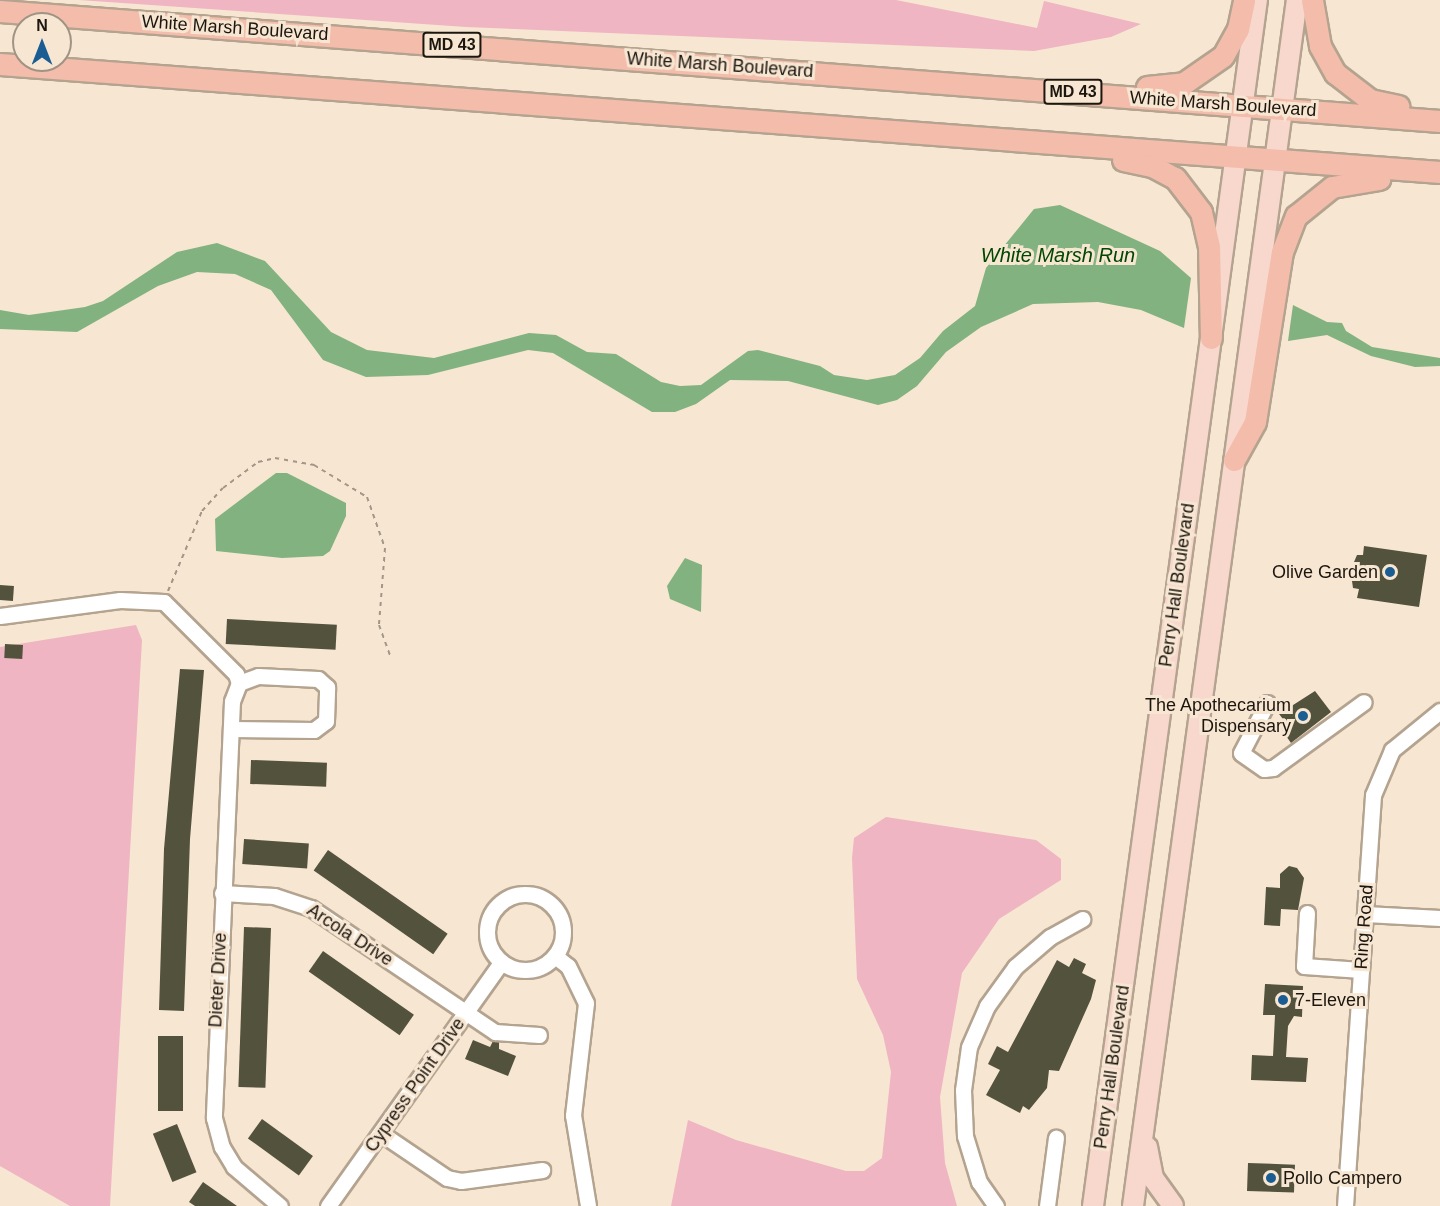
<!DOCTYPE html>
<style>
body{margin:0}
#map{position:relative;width:1440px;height:1206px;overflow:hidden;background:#f7e6d2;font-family:Helvetica,sans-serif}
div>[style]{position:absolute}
.green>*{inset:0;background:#efb5c2}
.water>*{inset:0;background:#82b27f}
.building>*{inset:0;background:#52523d;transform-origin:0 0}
.path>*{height:2px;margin-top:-1px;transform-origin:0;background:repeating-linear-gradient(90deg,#a39687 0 4.5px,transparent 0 9px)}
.roads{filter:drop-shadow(2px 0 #b3a38f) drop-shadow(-2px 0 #b3a38f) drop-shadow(0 2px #b3a38f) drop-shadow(0 -2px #b3a38f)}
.minor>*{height:15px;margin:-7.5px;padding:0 7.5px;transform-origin:7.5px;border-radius:7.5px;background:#fff}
.minor>.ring{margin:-7.5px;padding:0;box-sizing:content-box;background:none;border:15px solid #fff;border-radius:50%}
.major>*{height:20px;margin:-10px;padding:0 10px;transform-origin:10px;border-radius:10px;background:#f8d7cd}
.highway>*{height:21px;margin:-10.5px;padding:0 10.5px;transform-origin:10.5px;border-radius:10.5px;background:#f3bcab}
.dots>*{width:16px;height:16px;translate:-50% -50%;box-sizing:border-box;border:3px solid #f7e6d2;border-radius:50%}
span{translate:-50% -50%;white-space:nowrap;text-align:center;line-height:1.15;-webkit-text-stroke:6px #f7e6d2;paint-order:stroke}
.shield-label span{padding:2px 4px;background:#f7e6d2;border:2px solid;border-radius:4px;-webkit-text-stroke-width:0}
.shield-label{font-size:16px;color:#1c160f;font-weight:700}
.street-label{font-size:18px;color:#1c160f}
.poi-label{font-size:18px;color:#1c160f}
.right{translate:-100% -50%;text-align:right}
.left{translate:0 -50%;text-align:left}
.water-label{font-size:20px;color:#004801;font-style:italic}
.north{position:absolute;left:12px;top:12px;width:60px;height:60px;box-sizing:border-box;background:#f7e6d2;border:2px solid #9f9384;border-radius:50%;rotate:0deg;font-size:16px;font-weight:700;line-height:24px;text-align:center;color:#1c160f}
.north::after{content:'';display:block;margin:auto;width:21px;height:27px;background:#1a5d92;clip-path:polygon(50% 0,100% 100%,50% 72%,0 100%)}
</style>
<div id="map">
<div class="green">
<i style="clip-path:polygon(79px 0,896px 0,1037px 28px,1044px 1px,1141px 24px,1111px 37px,1034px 51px,466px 27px)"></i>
<i style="clip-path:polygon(136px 625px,142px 640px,110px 1206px,70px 1206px,0 1166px,0 647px)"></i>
<i style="clip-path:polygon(886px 817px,1036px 840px,1061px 859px,1061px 880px,999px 919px,962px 973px,940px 1097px,945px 1163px,957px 1206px,671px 1206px,688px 1120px,736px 1140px,846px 1171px,864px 1171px,882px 1158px,891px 1072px,883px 1035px,857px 979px,852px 858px,854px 838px)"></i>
</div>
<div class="water">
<i style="clip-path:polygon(1060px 205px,1160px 251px,1191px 278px,1184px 328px,1141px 310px,1098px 302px,1033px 304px,981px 327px,946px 352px,917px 386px,897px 400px,878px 405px,788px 381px,730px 380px,696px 404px,675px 412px,652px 412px,553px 353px,528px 350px,428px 375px,366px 377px,323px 360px,271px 290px,235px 274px,197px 272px,158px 286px,77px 332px,0 329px,0 310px,29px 315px,85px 307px,103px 301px,177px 252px,217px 243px,265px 261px,331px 332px,367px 350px,434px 358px,529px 333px,556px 335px,587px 352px,616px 354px,661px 382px,680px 386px,701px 385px,748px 351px,758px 350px,820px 366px,834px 375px,867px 380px,895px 375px,920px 358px,943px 331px,975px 306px,986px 268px,1034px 209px)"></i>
<i style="clip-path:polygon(1293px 305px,1327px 322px,1342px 323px,1346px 331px,1372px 347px,1440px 358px,1440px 366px,1415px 367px,1371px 356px,1327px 335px,1288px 341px)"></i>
<i style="clip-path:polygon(276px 473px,287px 473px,346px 503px,346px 516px,330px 551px,323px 556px,282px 558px,216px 551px,215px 519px)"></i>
<i style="clip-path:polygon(685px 558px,702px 565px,701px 612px,670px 599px,667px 586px)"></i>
</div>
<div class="building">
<i style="clip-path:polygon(1364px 546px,1427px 555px,1419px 607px,1357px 598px,1359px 589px,1353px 588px,1352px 581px,1354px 562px,1357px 555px,1363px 555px)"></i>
<i style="left:0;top:585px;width:14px;height:15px;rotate:4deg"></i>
<i style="left:227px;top:619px;width:110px;height:25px;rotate:3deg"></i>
<i style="left:5px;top:644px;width:18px;height:14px;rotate:3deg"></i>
<i style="clip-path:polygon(180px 669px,204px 670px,190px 839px,184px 1011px,159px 1010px,164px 849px)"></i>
<i style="clip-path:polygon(1315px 691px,1331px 712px,1291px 743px,1277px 723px,1283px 719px,1279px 714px)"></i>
<i style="left:251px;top:760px;width:76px;height:24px;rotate:2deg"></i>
<i style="left:244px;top:839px;width:65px;height:25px;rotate:4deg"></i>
<i style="left:328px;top:850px;width:146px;height:25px;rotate:35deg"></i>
<i style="clip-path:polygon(1289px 866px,1297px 868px,1304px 878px,1298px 910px,1281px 909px,1280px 926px,1264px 925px,1266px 887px,1280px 888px,1280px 874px)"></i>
<i style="left:244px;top:927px;width:27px;height:160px;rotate:2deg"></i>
<i style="left:323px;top:951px;width:111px;height:25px;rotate:35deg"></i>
<i style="clip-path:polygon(1074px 958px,1086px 964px,1082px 973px,1096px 980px,1091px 999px,1059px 1071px,1049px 1070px,1047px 1088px,1029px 1110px,1023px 1106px,1020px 1113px,986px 1095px,1000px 1070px,988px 1064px,997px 1046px,1008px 1052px,1057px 960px,1069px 967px)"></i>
<i style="clip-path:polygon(1265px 984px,1303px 986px,1302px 1017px,1294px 1016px,1288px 1026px,1286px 1057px,1308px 1058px,1306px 1082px,1251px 1080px,1252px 1055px,1273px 1056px,1275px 1015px,1263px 1015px)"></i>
<i style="left:158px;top:1036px;width:25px;height:75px"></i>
<i style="clip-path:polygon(473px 1040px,490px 1047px,493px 1041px,499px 1042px,499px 1049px,516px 1056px,508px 1076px,465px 1059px)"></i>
<i style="left:262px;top:1119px;width:63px;height:24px;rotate:36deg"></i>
<i style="left:177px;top:1124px;width:52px;height:26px;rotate:68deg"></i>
<i style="left:1248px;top:1163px;width:47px;height:28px;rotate:2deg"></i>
<i style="clip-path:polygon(203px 1182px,237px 1206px,195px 1206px,189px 1202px)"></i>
</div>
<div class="path">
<i style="left:168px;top:591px;width:87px;rotate:-67deg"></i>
<i style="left:202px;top:511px;width:31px;rotate:-48deg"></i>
<i style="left:223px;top:488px;width:44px;rotate:-36.6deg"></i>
<i style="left:258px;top:462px;width:17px;rotate:-13deg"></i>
<i style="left:275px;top:458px;width:40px;rotate:10deg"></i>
<i style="left:314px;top:465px;width:62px;rotate:31.1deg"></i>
<i style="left:367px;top:497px;width:54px;rotate:70.6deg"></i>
<i style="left:385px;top:548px;width:77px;rotate:94.5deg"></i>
<i style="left:379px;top:625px;width:32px;rotate:70deg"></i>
</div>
<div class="roads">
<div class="minor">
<i style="left:0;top:616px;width:121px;rotate:-7.6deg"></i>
<i style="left:120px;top:600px;width:44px;rotate:2.6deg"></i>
<i style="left:164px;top:602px;width:102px;rotate:45deg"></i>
<i style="left:236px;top:674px;width:9px;rotate:72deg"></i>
<i style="left:1267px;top:703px;width:56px;rotate:117.5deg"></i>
<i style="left:1241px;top:753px;width:28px;rotate:35deg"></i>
<i style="left:1264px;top:769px;width:9px;rotate:-6deg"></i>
<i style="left:1273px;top:768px;width:112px;rotate:-36deg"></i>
<i style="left:232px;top:729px;width:82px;rotate:0.7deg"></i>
<i style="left:314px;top:730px;width:15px;rotate:-37deg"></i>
<i style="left:326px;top:721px;width:34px;rotate:-88deg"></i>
<i style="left:327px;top:687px;width:12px;rotate:-138deg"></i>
<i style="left:318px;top:679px;width:60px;rotate:-177.1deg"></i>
<i style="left:258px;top:676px;width:20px;rotate:160deg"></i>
<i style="left:239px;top:683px;width:19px;rotate:111deg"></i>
<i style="left:232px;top:701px;width:417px;rotate:92.5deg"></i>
<i style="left:214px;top:1118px;width:30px;rotate:75deg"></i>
<i style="left:222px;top:1147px;width:23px;rotate:59deg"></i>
<i style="left:234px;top:1167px;width:60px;rotate:40.3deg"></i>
<i style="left:222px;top:893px;width:52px;rotate:3.3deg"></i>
<i style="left:274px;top:896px;width:39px;rotate:18deg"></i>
<i style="left:311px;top:908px;width:222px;rotate:34deg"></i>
<i style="left:495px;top:1032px;width:44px;rotate:3.9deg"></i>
<i class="ring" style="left:487px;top:894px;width:61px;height:61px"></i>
<i style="left:1307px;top:913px;width:53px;rotate:93.2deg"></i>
<i style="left:1304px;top:966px;width:57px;rotate:4deg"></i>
<i style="left:1365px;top:914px;width:75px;rotate:3.1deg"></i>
<i style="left:555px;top:956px;width:16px;rotate:38deg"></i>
<i style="left:568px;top:966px;width:41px;rotate:64.1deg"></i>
<i style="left:586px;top:1003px;width:113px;rotate:96.6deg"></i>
<i style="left:573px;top:1115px;width:92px;rotate:80.6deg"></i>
<i style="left:382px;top:1134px;width:78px;rotate:34.1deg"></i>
<i style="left:447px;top:1178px;width:14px;rotate:12deg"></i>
<i style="left:461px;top:1181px;width:82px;rotate:-7.7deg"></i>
<i style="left:328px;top:1206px;width:298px;rotate:-54.6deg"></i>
<i style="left:996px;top:1206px;width:29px;rotate:-125deg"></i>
<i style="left:979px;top:1182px;width:48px;rotate:-106.9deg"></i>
<i style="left:965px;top:1136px;width:46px;rotate:-92.5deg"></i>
<i style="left:963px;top:1090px;width:43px;rotate:-82.1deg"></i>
<i style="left:969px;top:1047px;width:45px;rotate:-66.3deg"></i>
<i style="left:987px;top:1006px;width:48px;rotate:-54.3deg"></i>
<i style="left:1015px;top:967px;width:46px;rotate:-40.6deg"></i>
<i style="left:1050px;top:937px;width:37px;rotate:-29deg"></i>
<i style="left:1047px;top:1206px;width:69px;rotate:-82.5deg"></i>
<i style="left:1345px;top:1206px;width:412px;rotate:-86.1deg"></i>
<i style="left:1373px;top:795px;width:49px;rotate:-67.1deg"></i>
<i style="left:1392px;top:750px;width:62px;rotate:-39.1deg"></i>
</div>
<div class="major">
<i style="left:1147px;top:1147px;width:32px;rotate:79deg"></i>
<i style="left:1153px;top:1178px;width:34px;rotate:54deg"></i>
<i style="left:1093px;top:1206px;width:1217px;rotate:-82.26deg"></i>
<i style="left:1133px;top:1206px;width:1217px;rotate:-82.26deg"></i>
</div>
<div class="highway">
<i style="left:1312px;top:0;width:47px;rotate:80.1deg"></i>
<i style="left:1320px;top:46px;width:31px;rotate:61deg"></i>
<i style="left:1335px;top:73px;width:44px;rotate:37.6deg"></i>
<i style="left:1370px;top:100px;width:29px;rotate:12deg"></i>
<i style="left:0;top:11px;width:1444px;rotate:4.37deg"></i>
<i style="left:0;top:64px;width:1444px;rotate:4.29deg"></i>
<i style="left:1147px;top:87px;width:37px;rotate:-6deg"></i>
<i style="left:1184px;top:83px;width:47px;rotate:-34.7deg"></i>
<i style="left:1223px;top:56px;width:31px;rotate:-61deg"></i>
<i style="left:1238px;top:29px;width:30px;rotate:-78deg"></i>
<i style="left:1123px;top:160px;width:30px;rotate:12deg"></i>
<i style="left:1152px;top:166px;width:26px;rotate:28deg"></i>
<i style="left:1175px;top:178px;width:43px;rotate:52.6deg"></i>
<i style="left:1201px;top:212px;width:35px;rotate:77deg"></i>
<i style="left:1209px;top:246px;width:92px;rotate:88.8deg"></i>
<i style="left:1234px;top:460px;width:43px;rotate:-61.1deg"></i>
<i style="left:1255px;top:422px;width:172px;rotate:-81deg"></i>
<i style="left:1282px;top:252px;width:39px;rotate:-69deg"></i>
<i style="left:1296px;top:216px;width:46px;rotate:-38.9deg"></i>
<i style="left:1332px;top:187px;width:48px;rotate:-9.7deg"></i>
</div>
</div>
<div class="dots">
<i style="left:1390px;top:572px;background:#1a5d92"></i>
<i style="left:1303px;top:716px;background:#1a5d92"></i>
<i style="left:1283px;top:1000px;background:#1a5d92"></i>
<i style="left:1271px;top:1178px;background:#1a5d92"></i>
</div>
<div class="shield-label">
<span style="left:452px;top:45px">MD 43</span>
<span style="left:1073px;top:92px">MD 43</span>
</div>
<div class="street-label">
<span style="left:235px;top:28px;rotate:4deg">White Marsh Boulevard</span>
<span style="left:720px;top:65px;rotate:4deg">White Marsh Boulevard</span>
<span style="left:1223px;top:104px;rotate:4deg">White Marsh Boulevard</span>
<span style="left:1177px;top:585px;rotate:-82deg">Perry Hall Boulevard</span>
<span style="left:1364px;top:927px;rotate:-86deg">Ring Road</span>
<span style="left:350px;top:935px;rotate:33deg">Arcola Drive</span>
<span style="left:218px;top:980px;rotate:-87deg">Dieter Drive</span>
<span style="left:1112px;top:1067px;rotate:-82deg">Perry Hall Boulevard</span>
<span style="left:415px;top:1085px;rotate:-55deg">Cypress Point Drive</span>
</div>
<div class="poi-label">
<span class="right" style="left:1378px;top:572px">Olive Garden</span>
<span class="right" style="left:1291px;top:716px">The Apothecarium<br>Dispensary</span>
<span class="left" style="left:1295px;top:1000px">7-Eleven</span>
<span class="left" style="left:1283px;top:1178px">Pollo Campero</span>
</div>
<div class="water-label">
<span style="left:1058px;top:255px">White Marsh Run</span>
</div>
<div class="north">N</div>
</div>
